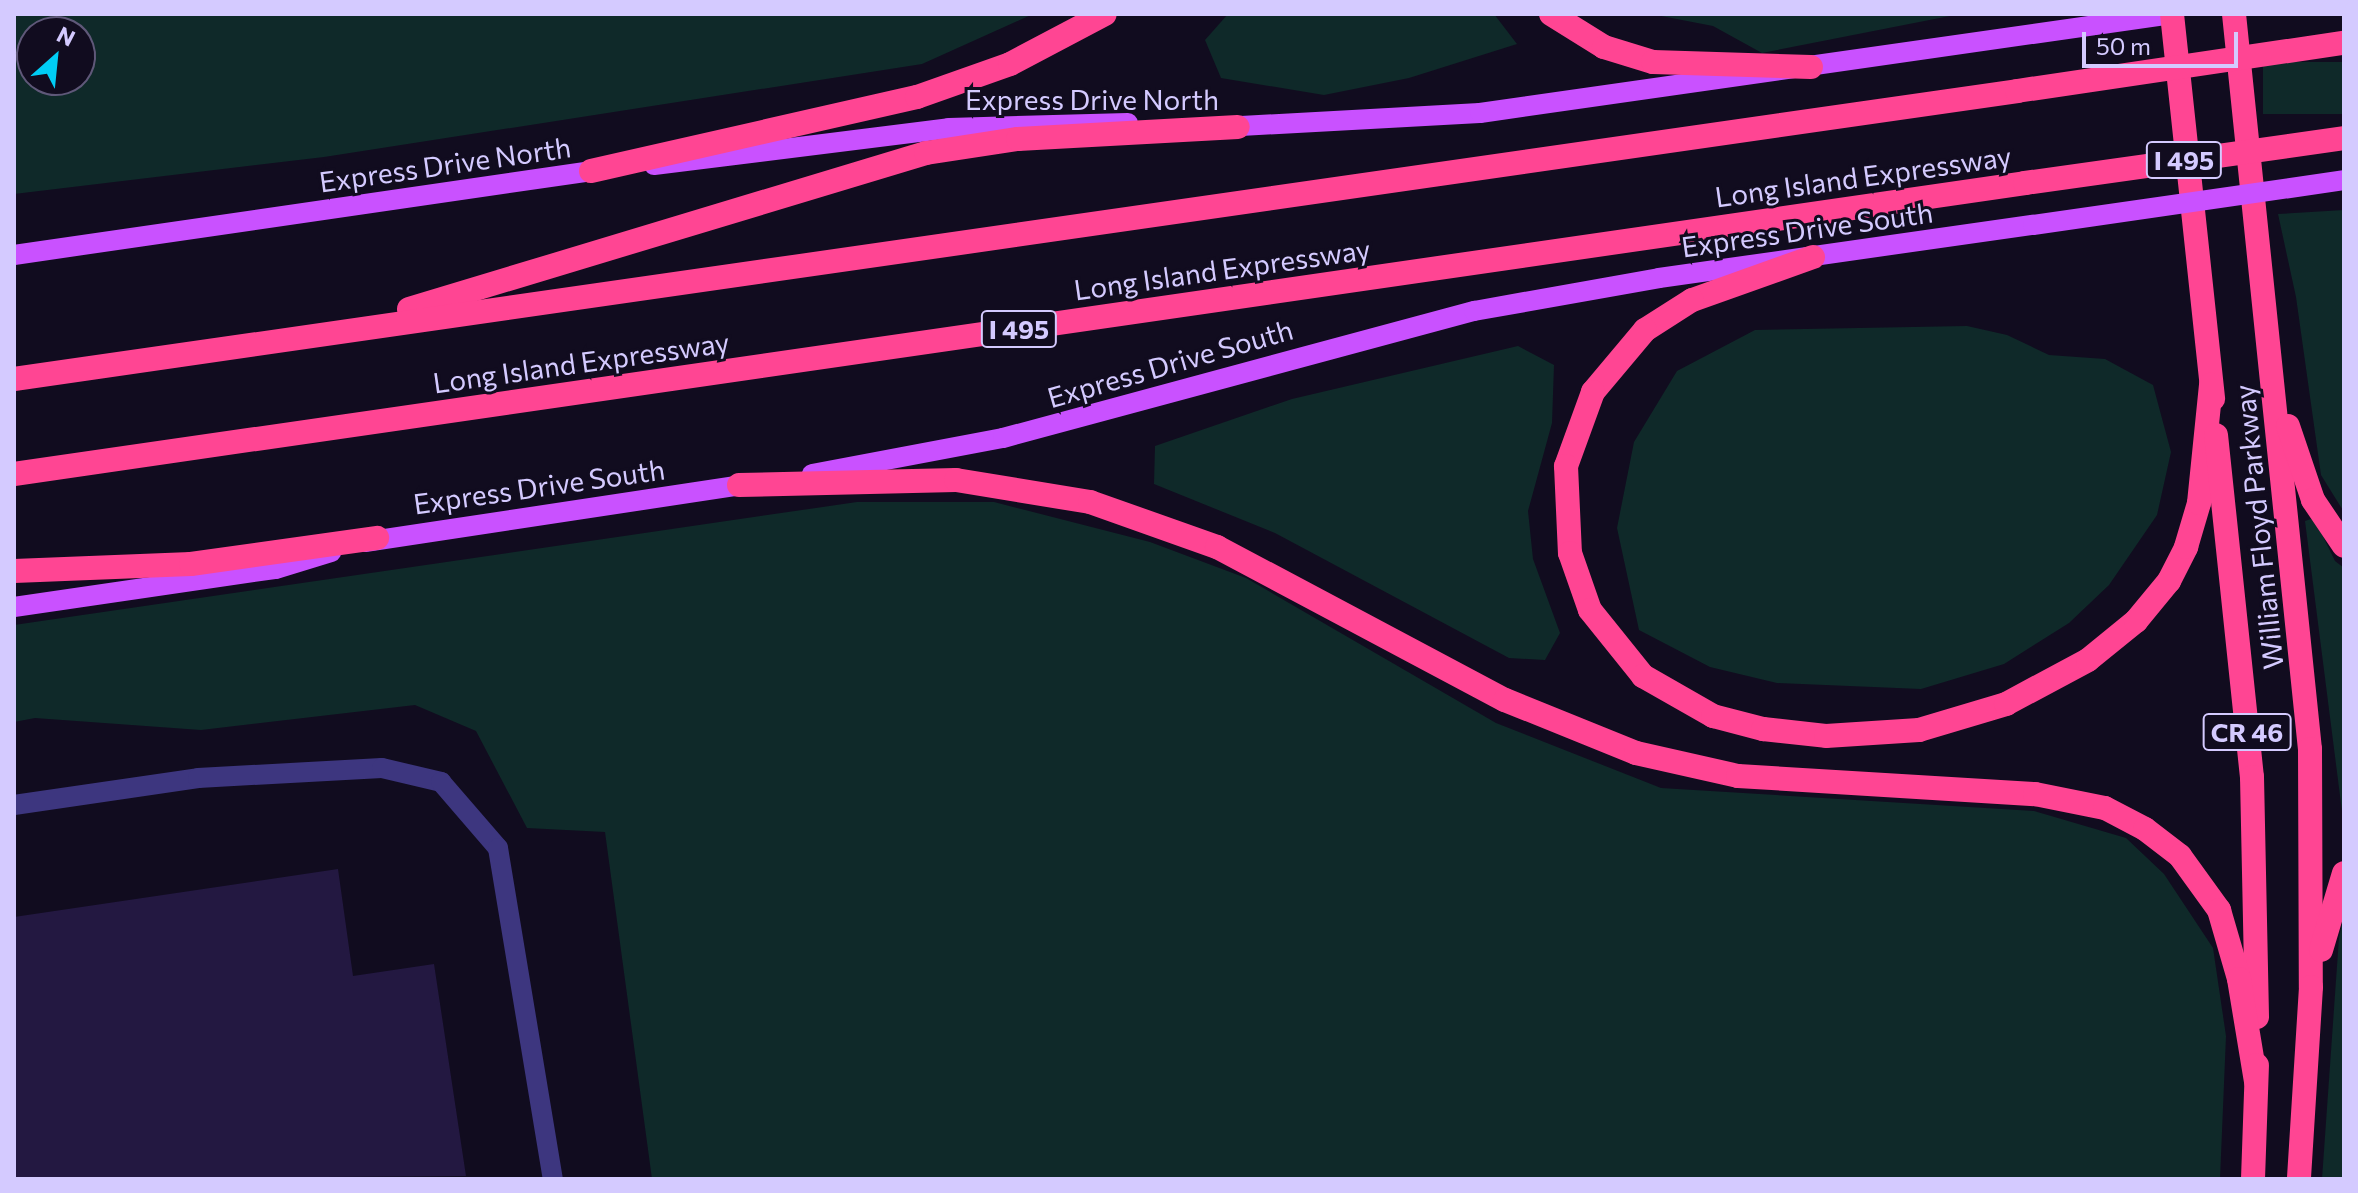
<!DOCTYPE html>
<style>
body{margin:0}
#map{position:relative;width:2358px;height:1193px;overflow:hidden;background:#110c1f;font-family:Commissioner,sans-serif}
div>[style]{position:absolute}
.green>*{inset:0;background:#0f2929;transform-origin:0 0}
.building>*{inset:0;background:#231841}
.minor>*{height:20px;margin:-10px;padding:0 10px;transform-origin:10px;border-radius:10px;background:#3d367f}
.major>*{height:20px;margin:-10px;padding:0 10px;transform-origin:10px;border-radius:10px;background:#c951ff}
.highway>*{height:24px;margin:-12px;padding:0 12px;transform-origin:12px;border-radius:12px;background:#ff4593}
.major-bridge>*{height:20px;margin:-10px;padding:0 10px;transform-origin:10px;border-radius:10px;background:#c951ff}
.highway-bridge>*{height:24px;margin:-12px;padding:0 12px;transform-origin:12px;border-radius:12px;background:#ff4593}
span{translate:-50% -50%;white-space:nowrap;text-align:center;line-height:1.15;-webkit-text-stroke:6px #110c1f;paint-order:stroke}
.shield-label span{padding:2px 6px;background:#110c1f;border:2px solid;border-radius:6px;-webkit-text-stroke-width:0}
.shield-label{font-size:26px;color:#d4caff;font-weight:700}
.street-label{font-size:28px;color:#d4caff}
.frame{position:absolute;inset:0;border:16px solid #d4caff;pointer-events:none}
.north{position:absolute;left:16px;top:16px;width:80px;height:80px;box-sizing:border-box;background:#110c1f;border:2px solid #5f5879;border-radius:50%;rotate:27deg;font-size:22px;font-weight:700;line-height:32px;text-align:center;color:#d4caff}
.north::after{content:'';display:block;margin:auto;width:28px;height:36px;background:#00cdf5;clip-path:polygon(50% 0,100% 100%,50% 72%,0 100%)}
.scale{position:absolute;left:2082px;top:32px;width:156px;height:36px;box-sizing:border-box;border:4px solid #d4caff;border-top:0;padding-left:10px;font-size:24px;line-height:28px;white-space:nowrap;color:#d4caff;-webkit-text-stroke:6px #110c1f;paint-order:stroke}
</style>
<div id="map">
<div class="green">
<i style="clip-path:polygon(evenodd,14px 14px,1033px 14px,922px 64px,324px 157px,14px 194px,14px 14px,32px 32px,80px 32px,80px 80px,32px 80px,32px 32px)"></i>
<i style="clip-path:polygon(1228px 14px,1494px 14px,1517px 44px,1409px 78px,1324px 95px,1221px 78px,1205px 40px)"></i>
<i style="clip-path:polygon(1651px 14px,1960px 14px,1762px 53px,1713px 26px)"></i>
<i style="left:2344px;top:62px;width:52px;height:81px;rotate:90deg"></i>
<i style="clip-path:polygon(2344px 210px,2344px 512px,2321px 475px,2296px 297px,2278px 214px)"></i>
<i style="clip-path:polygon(1967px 326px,2007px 335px,2049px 355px,2105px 359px,2153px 385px,2171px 452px,2157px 515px,2109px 585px,2069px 623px,2004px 664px,1921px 689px,1777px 683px,1710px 667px,1639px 630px,1617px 528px,1634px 442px,1677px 371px,1755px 330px)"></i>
<i style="clip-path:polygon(1518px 346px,1554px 365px,1552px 423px,1528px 511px,1533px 559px,1560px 633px,1545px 660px,1509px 658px,1275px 533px,1154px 484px,1155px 446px,1292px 399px)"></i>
<i style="clip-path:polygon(857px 502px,994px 502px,1150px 542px,1246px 578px,1496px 723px,1661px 788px,2034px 811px,2126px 838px,2164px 874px,2213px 948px,2226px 1036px,2220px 1179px,652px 1179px,605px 832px,527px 828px,476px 731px,415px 705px,201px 730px,35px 718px,14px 722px,14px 625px)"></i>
<i style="clip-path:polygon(2314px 518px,2335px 561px,2344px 568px,2344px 827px,2305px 521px)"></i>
<i style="clip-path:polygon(2344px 914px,2344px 1179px,2322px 1179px,2339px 938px)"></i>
</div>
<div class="building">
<i style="clip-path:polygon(338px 869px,353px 976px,434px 964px,466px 1176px,14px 1179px,14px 917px)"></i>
</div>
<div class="minor">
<i style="left:14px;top:805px;width:186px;rotate:-8.3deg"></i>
<i style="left:198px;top:778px;width:184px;rotate:-3.1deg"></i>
<i style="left:382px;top:768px;width:61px;rotate:13.3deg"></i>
<i style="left:441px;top:782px;width:87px;rotate:49.2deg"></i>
<i style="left:498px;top:848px;width:336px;rotate:80.6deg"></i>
</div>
<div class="major">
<i style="left:1223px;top:127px;width:257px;rotate:-3.1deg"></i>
<i style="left:1480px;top:113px;width:699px;rotate:-8.14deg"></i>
<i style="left:654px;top:165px;width:297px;rotate:-7.1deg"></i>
<i style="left:949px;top:128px;width:179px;rotate:-1.6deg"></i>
<i style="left:14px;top:255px;width:598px;rotate:-8.27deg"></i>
<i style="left:812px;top:474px;width:194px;rotate:-10.7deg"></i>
<i style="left:1003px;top:438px;width:488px;rotate:-15.1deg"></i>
<i style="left:1474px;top:311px;width:188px;rotate:-10.1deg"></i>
<i style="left:1659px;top:278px;width:378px;rotate:-8.1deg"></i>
<i style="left:365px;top:542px;width:392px;rotate:-8.6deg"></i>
<i style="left:14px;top:607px;width:265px;rotate:-8.3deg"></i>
<i style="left:276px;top:569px;width:58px;rotate:-17.2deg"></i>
</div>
<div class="highway">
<i style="left:1551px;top:14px;width:62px;rotate:31.9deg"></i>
<i style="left:1604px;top:47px;width:51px;rotate:17deg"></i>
<i style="left:1653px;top:62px;width:158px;rotate:1.8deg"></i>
<i style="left:2172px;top:14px;width:387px;rotate:83.9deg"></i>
<i style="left:2234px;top:14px;width:739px;rotate:84.1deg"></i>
<i style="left:2310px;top:749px;width:238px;rotate:89.8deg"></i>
<i style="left:2311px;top:987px;width:192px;rotate:93.6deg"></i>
<i style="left:591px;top:171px;width:334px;rotate:-12.8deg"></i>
<i style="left:917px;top:97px;width:99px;rotate:-19.5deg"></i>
<i style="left:1010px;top:64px;width:107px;rotate:-27.8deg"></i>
<i style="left:1813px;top:257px;width:128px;rotate:160.4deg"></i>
<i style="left:1692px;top:300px;width:56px;rotate:147.4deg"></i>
<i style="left:1645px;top:330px;width:81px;rotate:130deg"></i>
<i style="left:1593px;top:392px;width:79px;rotate:110deg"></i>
<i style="left:1566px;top:466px;width:87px;rotate:87.4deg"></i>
<i style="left:1570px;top:553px;width:60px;rotate:70.7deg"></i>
<i style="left:1590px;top:610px;width:85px;rotate:51.2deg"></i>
<i style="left:1643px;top:676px;width:81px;rotate:29.7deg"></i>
<i style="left:1713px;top:716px;width:52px;rotate:14.6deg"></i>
<i style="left:1763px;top:729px;width:63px;rotate:6.3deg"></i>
<i style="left:1826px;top:736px;width:93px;rotate:-3.7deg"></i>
<i style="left:1919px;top:730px;width:91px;rotate:-16.6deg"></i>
<i style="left:2006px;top:704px;width:93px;rotate:-28.2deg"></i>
<i style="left:2088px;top:660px;width:62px;rotate:-39.1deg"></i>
<i style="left:2136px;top:621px;width:52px;rotate:-50.5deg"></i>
<i style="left:2169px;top:581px;width:38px;rotate:-63deg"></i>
<i style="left:2186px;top:547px;width:46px;rotate:-73.5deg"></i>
<i style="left:2199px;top:503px;width:119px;rotate:-84.2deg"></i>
<i style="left:409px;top:309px;width:540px;rotate:-16.79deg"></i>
<i style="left:926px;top:153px;width:93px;rotate:-8.7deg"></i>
<i style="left:1018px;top:139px;width:220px;rotate:-3.1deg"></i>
<i style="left:14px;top:379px;width:2024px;rotate:-8.18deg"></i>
<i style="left:2288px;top:426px;width:78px;rotate:71.3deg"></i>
<i style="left:2313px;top:500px;width:55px;rotate:56deg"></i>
<i style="left:2216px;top:435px;width:344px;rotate:84deg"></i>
<i style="left:2252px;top:777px;width:240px;rotate:88.8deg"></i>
<i style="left:14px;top:474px;width:2032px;rotate:-8.23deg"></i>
<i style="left:739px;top:485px;width:217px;rotate:-1.3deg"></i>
<i style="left:956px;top:480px;width:136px;rotate:9.3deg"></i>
<i style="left:1090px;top:502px;width:135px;rotate:19.5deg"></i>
<i style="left:1217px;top:547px;width:326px;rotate:28deg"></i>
<i style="left:1505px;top:700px;width:141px;rotate:22deg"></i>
<i style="left:1636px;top:753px;width:105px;rotate:12.7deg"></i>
<i style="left:1738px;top:776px;width:298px;rotate:3.5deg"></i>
<i style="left:2035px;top:794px;width:71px;rotate:11.3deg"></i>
<i style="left:2105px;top:808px;width:45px;rotate:27.7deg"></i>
<i style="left:2145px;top:829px;width:44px;rotate:37.6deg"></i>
<i style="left:2180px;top:856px;width:67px;rotate:54.2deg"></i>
<i style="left:2219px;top:910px;width:72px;rotate:73.8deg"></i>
<i style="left:2239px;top:979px;width:104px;rotate:80.6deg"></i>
<i style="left:14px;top:571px;width:177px;rotate:-2.3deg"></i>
<i style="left:191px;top:564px;width:188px;rotate:-8deg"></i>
<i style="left:2321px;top:950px;width:80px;rotate:-73.4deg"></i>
<i style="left:2253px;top:1179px;width:114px;rotate:-88deg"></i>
</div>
<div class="major-bridge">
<i style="left:2033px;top:225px;width:314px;rotate:-8.2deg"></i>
</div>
<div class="highway-bridge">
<i style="left:2017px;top:91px;width:331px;rotate:-8.4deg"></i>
<i style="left:2025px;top:183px;width:322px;rotate:-8deg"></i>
</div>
<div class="shield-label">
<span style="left:2184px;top:160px">I 495</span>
<span style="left:1019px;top:329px">I 495</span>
<span style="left:2247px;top:732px">CR 46</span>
</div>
<div class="street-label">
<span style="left:1092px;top:99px">Express Drive North</span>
<span style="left:445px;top:164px;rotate:-8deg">Express Drive North</span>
<span style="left:1863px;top:176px;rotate:-8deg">Long Island Expressway</span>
<span style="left:1807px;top:229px;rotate:-8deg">Express Drive South</span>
<span style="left:1222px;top:269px;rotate:-8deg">Long Island Expressway</span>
<span style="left:581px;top:362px;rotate:-8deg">Long Island Expressway</span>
<span style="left:1170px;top:363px;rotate:-16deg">Express Drive South</span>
<span style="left:539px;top:486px;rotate:-8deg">Express Drive South</span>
<span style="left:2258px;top:527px;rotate:-96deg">William Floyd Parkway</span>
</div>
<div class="frame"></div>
<div class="north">N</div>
<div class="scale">50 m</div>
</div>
